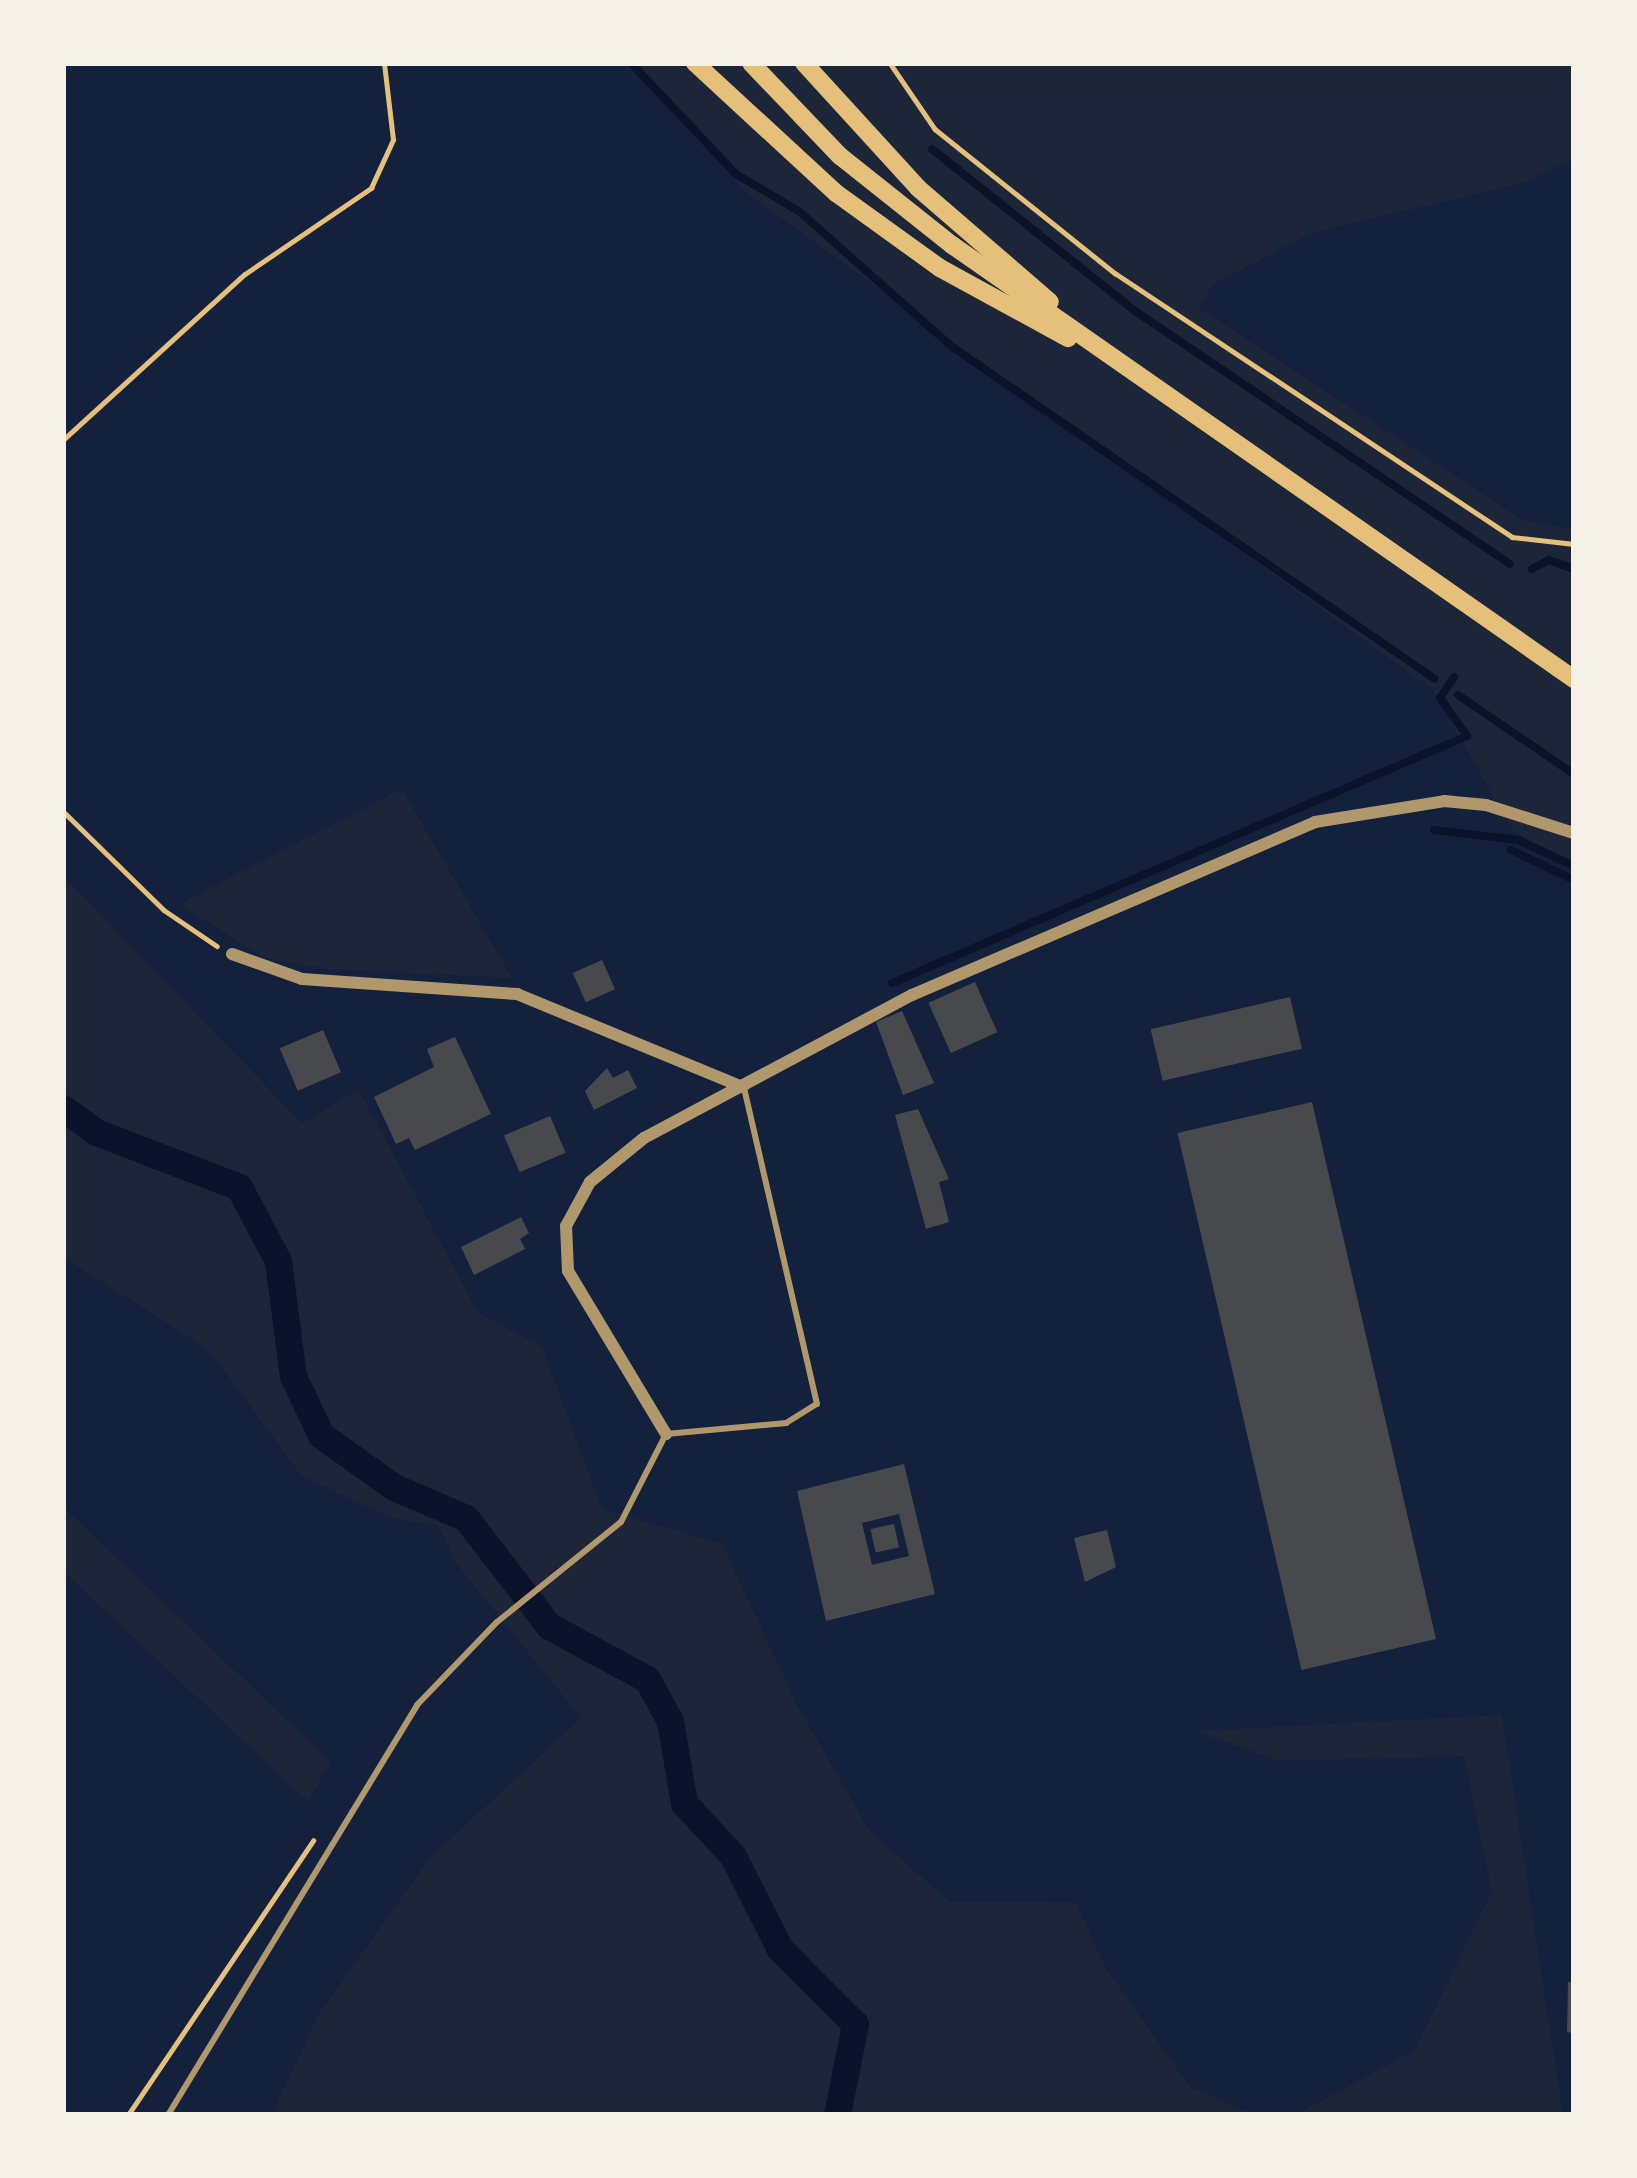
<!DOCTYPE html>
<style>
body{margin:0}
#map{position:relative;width:1637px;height:2178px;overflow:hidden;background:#14213d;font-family:Manrope,sans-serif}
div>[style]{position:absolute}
.green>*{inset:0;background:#1d2539}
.stream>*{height:8px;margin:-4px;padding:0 4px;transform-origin:4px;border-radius:4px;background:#0b132b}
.canal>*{height:27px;margin:-13.5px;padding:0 13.5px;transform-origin:13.5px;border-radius:13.5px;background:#0b132b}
.building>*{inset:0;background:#48494c;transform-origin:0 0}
.path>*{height:4.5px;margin:-2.25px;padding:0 2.25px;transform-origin:2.25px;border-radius:2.25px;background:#e5c07b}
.service>*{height:6px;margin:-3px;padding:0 3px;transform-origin:3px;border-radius:3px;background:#b1986c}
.minor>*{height:12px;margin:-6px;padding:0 6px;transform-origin:6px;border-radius:6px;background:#b1986c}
.primary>*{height:18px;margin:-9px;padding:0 9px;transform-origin:9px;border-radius:9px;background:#e5c07b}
span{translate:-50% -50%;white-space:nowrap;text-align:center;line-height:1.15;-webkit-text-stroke:9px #f6f1e7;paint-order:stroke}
.frame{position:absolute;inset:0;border:66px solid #f6f1e7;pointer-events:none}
</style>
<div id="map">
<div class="green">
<i style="clip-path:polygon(637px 63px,1574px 63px,1574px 158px,1526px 182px,1311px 233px,1212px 285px,1199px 308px,1522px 520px,1574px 529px,1574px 863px,1513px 831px,1433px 690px,744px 191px)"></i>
<i style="clip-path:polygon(402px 789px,512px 978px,328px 969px,265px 958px,179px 904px)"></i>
<i style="clip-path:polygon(63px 876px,302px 1123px,359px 1090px,478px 1313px,542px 1347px,602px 1509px,722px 1544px,797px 1705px,870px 1832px,949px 1901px,1075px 1902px,1106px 1968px,1190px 2087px,1255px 2115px,272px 2115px,318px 2015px,430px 1858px,581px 1718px,456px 1563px,438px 1525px,391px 1518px,302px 1476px,208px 1349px,63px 1257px)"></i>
<i style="clip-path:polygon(63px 1507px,331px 1762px,308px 1802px,63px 1571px)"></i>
<i style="clip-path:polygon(1502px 1715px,1563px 2115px,1295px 2115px,1414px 2051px,1492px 1892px,1464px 1756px,1279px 1761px,1195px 1731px)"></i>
</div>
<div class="stream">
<i style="left:631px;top:63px;width:153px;rotate:46.6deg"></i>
<i style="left:736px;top:174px;width:74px;rotate:30.7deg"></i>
<i style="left:800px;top:212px;width:202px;rotate:41.6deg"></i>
<i style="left:951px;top:346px;width:587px;rotate:34.53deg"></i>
<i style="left:932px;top:149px;width:260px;rotate:38.6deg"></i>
<i style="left:1135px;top:311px;width:452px;rotate:34deg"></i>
<i style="left:1532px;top:569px;width:19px;rotate:-28deg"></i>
<i style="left:1549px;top:560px;width:27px;rotate:20deg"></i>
<i style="left:1458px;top:695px;width:140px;rotate:34.3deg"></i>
<i style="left:1434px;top:830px;width:85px;rotate:6.8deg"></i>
<i style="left:1518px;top:840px;width:62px;rotate:24.9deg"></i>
<i style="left:1511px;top:850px;width:70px;rotate:25.5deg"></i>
<i style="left:892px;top:983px;width:626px;rotate:-23.25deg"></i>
<i style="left:1467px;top:736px;width:47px;rotate:-125.4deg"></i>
<i style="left:1440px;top:698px;width:25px;rotate:-56deg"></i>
</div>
<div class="canal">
<i style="left:63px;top:1108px;width:41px;rotate:36deg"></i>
<i style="left:96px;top:1132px;width:153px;rotate:21deg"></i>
<i style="left:239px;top:1187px;width:84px;rotate:62.2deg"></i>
<i style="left:278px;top:1261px;width:116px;rotate:82.6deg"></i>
<i style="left:293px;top:1376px;width:65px;rotate:64.6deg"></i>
<i style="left:321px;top:1435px;width:90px;rotate:35.5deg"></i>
<i style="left:394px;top:1487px;width:78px;rotate:23.3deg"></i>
<i style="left:466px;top:1518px;width:136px;rotate:52.5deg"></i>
<i style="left:549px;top:1626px;width:111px;rotate:28.4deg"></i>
<i style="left:647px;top:1679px;width:48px;rotate:61.3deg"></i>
<i style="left:670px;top:1721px;width:83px;rotate:80.3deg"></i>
<i style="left:684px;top:1803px;width:72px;rotate:47.2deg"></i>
<i style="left:733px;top:1856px;width:104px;rotate:63.2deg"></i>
<i style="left:780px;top:1949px;width:106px;rotate:45deg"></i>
<i style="left:855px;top:2024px;width:93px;rotate:101.2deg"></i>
</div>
<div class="building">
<i style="left:602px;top:960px;width:32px;height:32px;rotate:66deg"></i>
<i style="left:975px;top:982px;width:55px;height:51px;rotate:66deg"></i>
<i style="left:1290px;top:997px;width:53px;height:143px;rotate:77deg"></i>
<i style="clip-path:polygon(902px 1011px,934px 1083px,903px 1095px,876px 1022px)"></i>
<i style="left:323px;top:1030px;width:46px;height:47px;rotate:67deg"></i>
<i style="clip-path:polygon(455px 1037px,491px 1114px,415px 1150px,409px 1138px,396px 1144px,374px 1097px,434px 1067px,427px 1049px)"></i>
<i style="clip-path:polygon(607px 1068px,613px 1078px,628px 1070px,637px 1088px,594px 1110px,585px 1091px)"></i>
<i style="left:1312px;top:1102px;width:551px;height:138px;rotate:77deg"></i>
<i style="clip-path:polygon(918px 1109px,949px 1179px,939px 1182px,949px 1222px,926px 1229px,895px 1115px)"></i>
<i style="left:550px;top:1116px;width:40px;height:50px;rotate:67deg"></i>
<i style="clip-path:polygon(521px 1217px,529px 1233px,520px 1239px,525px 1249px,474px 1275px,461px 1247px)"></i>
<i style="clip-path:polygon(evenodd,904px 1464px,935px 1594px,826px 1621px,797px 1491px,904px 1464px,899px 1514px,909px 1556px,872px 1565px,862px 1523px,899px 1514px)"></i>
<i style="left:894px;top:1524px;width:24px;height:24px;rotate:78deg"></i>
<i style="clip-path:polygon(1107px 1530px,1116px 1567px,1085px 1582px,1074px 1538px)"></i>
<i style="clip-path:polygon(1568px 1982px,1574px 1982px,1574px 2033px,1567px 2032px)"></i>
</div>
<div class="path">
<i style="left:890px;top:63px;width:80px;rotate:55.7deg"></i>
<i style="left:935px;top:129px;width:231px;rotate:38.7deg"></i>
<i style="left:1115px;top:273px;width:477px;rotate:33.6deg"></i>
<i style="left:1512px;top:537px;width:62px;rotate:6.4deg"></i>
<i style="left:63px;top:440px;width:246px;rotate:-42.4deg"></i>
<i style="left:245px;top:274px;width:153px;rotate:-34.3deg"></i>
<i style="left:371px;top:188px;width:53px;rotate:-65.4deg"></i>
<i style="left:393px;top:140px;width:78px;rotate:-96.7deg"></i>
<i style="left:63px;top:811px;width:141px;rotate:44.4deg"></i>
<i style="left:164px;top:910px;width:64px;rotate:34.2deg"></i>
<i style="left:128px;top:2115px;width:331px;rotate:-56deg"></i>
</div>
<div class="service">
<i style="left:168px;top:2115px;width:480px;rotate:-58.7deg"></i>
<i style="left:417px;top:1705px;width:115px;rotate:-46.1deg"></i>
<i style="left:497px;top:1622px;width:159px;rotate:-38.9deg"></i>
<i style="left:621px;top:1522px;width:99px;rotate:-62.9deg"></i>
<i style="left:666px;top:1434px;width:121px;rotate:-5.2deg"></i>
<i style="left:786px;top:1423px;width:36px;rotate:-32deg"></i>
<i style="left:817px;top:1404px;width:324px;rotate:-103deg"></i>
</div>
<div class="minor">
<i style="left:232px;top:954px;width:74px;rotate:19.7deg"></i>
<i style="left:302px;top:979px;width:216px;rotate:4deg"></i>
<i style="left:517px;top:994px;width:244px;rotate:22.4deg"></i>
<i style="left:666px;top:1434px;width:190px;rotate:-121deg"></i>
<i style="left:568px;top:1271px;width:45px;rotate:-92.5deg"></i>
<i style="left:566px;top:1226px;width:50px;rotate:-61.4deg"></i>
<i style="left:590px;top:1182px;width:70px;rotate:-39.2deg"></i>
<i style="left:644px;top:1138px;width:304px;rotate:-28.1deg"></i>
<i style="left:912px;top:995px;width:439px;rotate:-23.2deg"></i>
<i style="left:1315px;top:822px;width:131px;rotate:-9.2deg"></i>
<i style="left:1444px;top:801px;width:42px;rotate:5.4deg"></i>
<i style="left:1486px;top:805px;width:92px;rotate:17.7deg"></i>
</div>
<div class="primary">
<i style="left:695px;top:63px;width:192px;rotate:42.7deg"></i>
<i style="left:836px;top:193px;width:128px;rotate:35.8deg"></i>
<i style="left:940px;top:268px;width:146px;rotate:28.7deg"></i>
<i style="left:751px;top:63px;width:129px;rotate:46.3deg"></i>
<i style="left:840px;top:156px;width:143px;rotate:38.5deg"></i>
<i style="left:952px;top:245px;width:758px;rotate:34.91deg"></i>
<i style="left:804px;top:63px;width:169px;rotate:47.6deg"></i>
<i style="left:918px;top:188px;width:174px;rotate:40.8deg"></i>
</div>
<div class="frame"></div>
</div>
